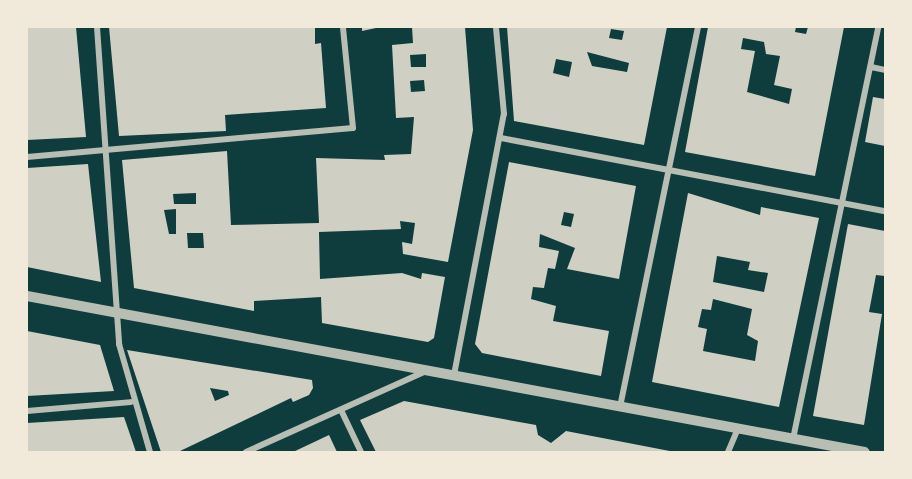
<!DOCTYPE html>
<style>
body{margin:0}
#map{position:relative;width:912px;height:479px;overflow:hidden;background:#0f3d3e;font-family:Signika,sans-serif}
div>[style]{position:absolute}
.building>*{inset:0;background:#cfcfc3}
.minor>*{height:6px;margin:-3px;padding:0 3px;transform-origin:3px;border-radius:3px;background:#b8beb3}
.tertiary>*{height:10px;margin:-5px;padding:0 5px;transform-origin:5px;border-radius:5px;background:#b8beb3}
span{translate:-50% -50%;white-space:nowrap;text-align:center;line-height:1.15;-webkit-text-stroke:6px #f1e9da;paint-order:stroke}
.frame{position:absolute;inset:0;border:28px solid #f1e9da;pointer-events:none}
</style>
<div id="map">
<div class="building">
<i style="clip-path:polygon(27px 27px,76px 27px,86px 137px,27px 140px)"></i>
<i style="clip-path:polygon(109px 27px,315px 27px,315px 44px,321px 43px,326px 108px,225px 115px,226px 131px,119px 136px)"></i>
<i style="clip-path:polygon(362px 27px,376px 27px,376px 28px,362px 31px)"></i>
<i style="clip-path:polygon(evenodd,412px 27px,465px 27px,473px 130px,448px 262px,403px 254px,402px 242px,412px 244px,415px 223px,400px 221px,401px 229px,319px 232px,320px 279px,402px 273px,421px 279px,422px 273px,445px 277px,434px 338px,428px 342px,322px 323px,321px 297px,254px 301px,254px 311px,134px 288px,122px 160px,227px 151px,231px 225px,319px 223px,316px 158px,385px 160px,384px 155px,411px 154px,414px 117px,396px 118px,392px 45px,413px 43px,412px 27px,426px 54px,426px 67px,411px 67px,410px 55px,426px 54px,412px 27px,424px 80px,425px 91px,411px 92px,410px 81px,424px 80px,412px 27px,196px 193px,196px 204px,174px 204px,173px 194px,196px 193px,412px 27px,176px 209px,176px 234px,169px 234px,164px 210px,176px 209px,412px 27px,187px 233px,203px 233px,204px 248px,188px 248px,187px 233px)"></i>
<i style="clip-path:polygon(evenodd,507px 27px,667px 27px,644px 145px,514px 121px,507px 27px,611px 29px,624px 31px,622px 40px,609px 38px,611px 29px,507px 27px,587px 52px,629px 63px,627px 72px,592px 66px,587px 52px,507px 27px,556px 59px,572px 62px,569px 77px,553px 73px,556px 59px)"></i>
<i style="clip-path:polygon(evenodd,708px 27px,796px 27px,795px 32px,806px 34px,808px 27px,844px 27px,815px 176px,685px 152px,708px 27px,743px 38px,764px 42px,766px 54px,780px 56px,774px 85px,792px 89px,789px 104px,747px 92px,755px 51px,741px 49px,743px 38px)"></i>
<i style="clip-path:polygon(873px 97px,885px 99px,885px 146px,865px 142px)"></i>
<i style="clip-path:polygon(evenodd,509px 162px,636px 186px,619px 279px,567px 269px,575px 248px,540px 234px,539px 247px,559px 251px,555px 269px,548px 268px,544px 288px,533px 287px,531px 299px,556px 306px,553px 321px,609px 331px,601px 376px,482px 353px,475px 344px,509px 162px,564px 212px,574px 214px,571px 227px,561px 225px,564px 212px)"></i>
<i style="clip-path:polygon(88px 164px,101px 282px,27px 267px,27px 168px)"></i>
<i style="clip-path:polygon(evenodd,688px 193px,760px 215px,761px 207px,819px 218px,779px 407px,652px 382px,688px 193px,717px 256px,750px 262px,748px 270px,768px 273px,764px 292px,713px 282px,717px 256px,688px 193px,713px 299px,752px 309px,747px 335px,758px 341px,755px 361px,703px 351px,707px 329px,698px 327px,702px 309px,711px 310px,713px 299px)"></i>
<i style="clip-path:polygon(848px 224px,885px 231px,885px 276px,876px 275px,869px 312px,882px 314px,864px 425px,813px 416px)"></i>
<i style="clip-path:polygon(27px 331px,100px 345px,114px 391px,27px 396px)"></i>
<i style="clip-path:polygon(evenodd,127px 350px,312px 380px,313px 388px,309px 395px,293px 402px,291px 398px,178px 452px,161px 452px,127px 350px,210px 388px,228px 391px,229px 395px,215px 401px,210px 388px)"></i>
<i style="clip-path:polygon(404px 401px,536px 425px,538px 435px,551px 443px,566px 431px,675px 452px,376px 452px,360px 420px)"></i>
<i style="clip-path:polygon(124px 417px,136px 452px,27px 452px,27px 423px)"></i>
<i style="clip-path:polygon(329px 435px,337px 452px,293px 452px)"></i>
</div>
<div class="minor">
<i style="left:97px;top:27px;width:318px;rotate:86deg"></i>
<i style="left:119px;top:344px;width:112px;rotate:74deg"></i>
<i style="left:871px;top:67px;width:14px;rotate:12deg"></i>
<i style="left:501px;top:138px;width:391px;rotate:10.8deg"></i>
<i style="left:27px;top:157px;width:327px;rotate:-5.1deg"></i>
<i style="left:353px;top:128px;width:101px;rotate:-95.7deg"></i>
<i style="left:454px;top:375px;width:266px;rotate:-79.2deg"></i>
<i style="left:504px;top:114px;width:87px;rotate:-95.3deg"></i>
<i style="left:620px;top:407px;width:388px;rotate:-78.4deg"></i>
<i style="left:341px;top:410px;width:47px;rotate:64.5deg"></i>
<i style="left:27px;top:411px;width:104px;rotate:-4.9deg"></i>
<i style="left:793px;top:439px;width:421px;rotate:-78.3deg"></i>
<i style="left:246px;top:452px;width:197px;rotate:-24.2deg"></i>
<i style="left:728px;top:452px;width:26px;rotate:-67deg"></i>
</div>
<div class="tertiary">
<i style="left:27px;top:296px;width:852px;rotate:10.55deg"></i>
</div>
<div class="frame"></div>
</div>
